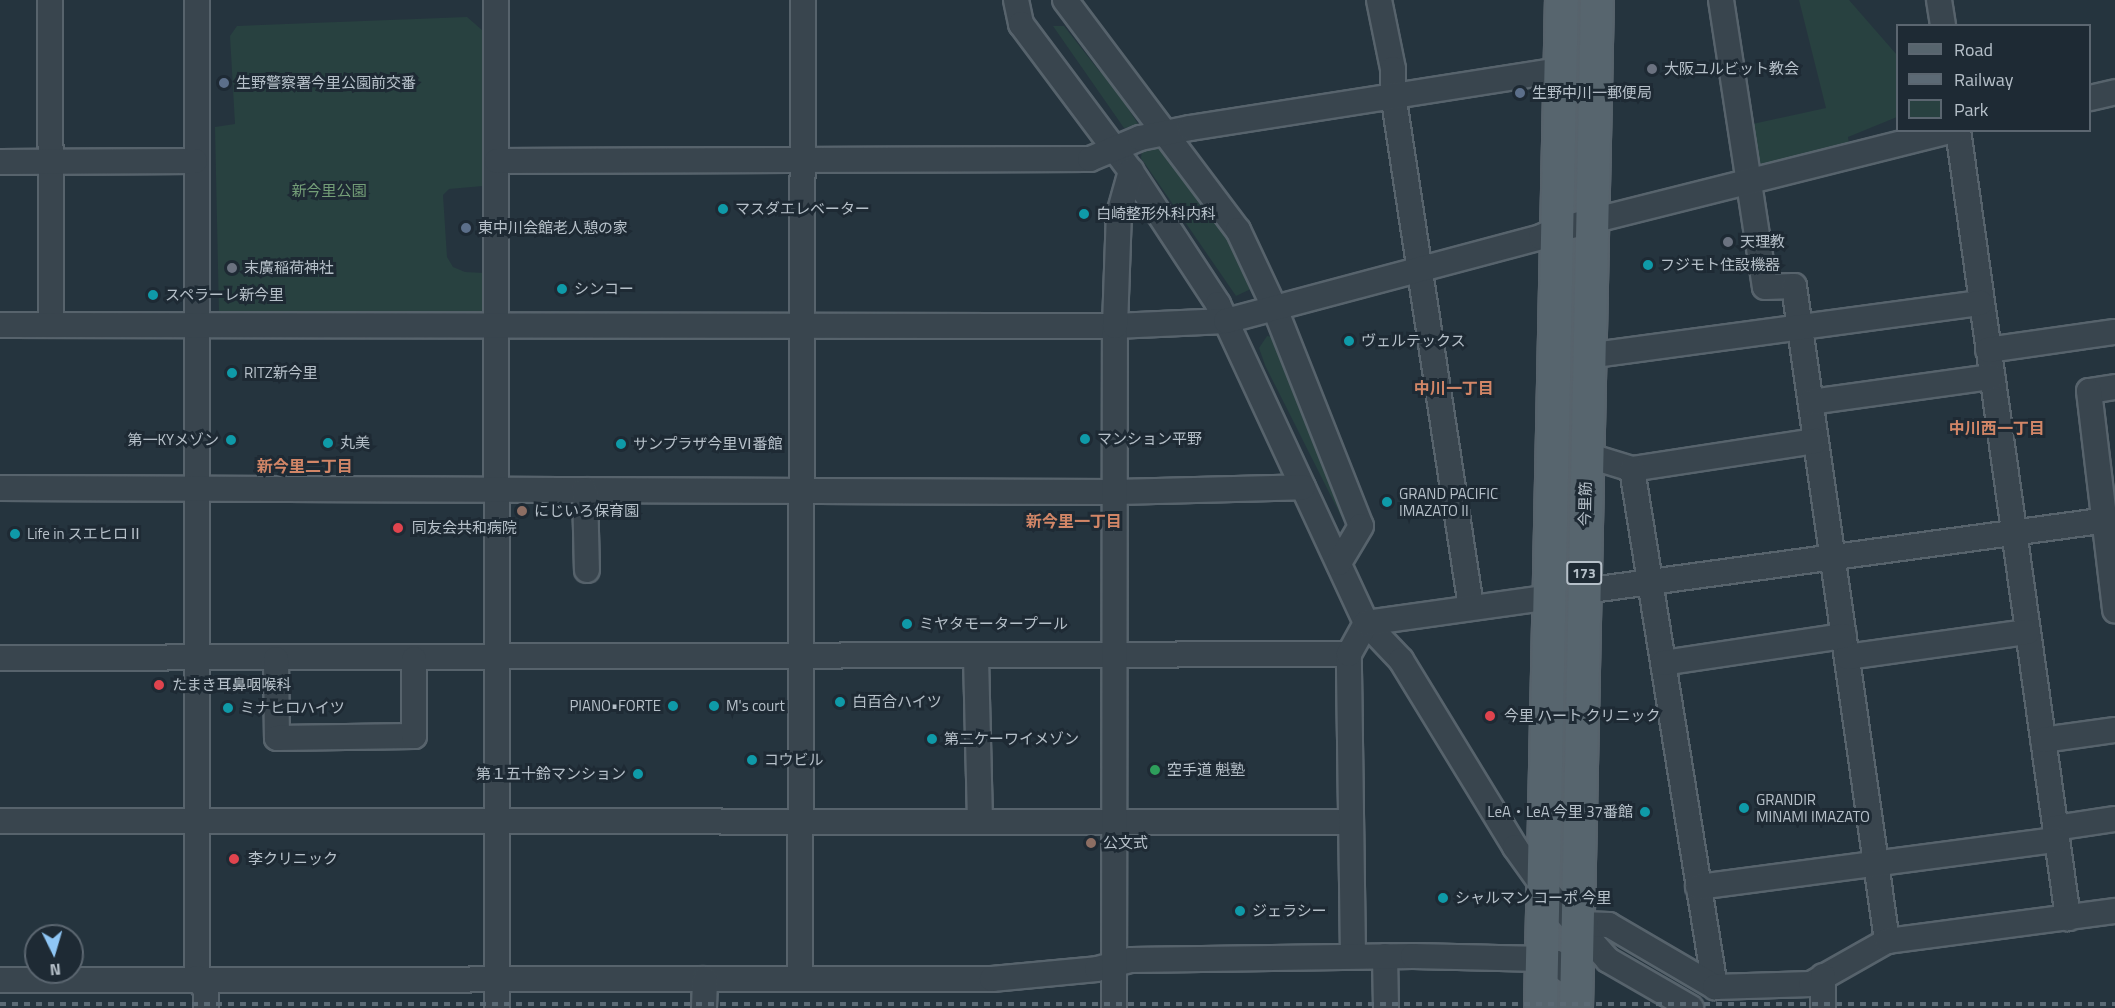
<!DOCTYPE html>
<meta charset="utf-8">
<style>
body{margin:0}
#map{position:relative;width:2115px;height:1008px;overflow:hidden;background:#25343e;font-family:"Titillium Web","Noto Sans JP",sans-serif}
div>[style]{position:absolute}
.green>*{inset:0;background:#284140}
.roads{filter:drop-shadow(2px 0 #57636c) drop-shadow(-2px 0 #57636c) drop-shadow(0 2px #57636c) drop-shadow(0 -2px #57636c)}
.minor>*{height:24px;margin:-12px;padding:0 12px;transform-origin:12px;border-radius:12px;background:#39454e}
.major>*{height:32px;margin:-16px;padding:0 16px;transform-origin:16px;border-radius:16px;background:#57656e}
.rail>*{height:4.5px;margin-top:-2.25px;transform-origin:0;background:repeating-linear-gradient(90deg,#5c6a75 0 6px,transparent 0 12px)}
.dots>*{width:16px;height:16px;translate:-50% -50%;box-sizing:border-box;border:3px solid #1e2a34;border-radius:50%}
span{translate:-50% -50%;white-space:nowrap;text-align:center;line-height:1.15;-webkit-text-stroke:6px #1e2a34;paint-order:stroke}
.shield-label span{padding:2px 4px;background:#1e2a34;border:2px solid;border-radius:4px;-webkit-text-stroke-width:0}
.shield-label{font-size:14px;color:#b6c0c9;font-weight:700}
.poi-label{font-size:15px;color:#b6c0c9}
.left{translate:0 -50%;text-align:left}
.right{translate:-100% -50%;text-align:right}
.park-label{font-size:15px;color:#749e78}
.street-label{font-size:15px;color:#b6c0c9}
.neighbourhood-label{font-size:16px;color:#d28667;font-weight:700}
.legend{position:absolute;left:1896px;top:24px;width:195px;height:108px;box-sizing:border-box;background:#1e2a34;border:2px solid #5b6670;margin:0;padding:8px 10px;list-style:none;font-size:18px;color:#b6c0c9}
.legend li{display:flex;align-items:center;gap:12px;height:30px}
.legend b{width:30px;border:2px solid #5b6670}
.north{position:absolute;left:24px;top:924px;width:60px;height:60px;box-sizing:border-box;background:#1e2a34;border:2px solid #5b6670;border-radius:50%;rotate:175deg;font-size:16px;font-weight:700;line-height:24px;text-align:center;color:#b6c0c9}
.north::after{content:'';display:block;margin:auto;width:21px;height:27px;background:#8fc6f5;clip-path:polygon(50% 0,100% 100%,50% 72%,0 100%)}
</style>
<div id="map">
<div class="green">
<i style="clip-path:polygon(1799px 0,1849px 0,1897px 55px,1897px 117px,1848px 137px,1850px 150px,1755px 173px,1748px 125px,1826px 108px)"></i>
<i style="clip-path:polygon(467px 17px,482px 30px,483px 186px,449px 189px,443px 195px,447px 257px,453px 267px,465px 272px,484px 273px,483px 310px,477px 314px,219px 314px,215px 127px,235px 124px,230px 36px,237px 26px)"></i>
<i style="clip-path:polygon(1053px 26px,1064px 26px,1100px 72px,1104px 71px,1140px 127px,1124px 128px)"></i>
<i style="clip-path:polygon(1156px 143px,1231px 239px,1255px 287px,1236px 296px,1141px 158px,1142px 151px)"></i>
<i style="clip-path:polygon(1267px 336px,1275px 337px,1343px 520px,1265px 365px,1259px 348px)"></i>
</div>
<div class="roads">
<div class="minor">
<i style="left:50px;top:0;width:325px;rotate:89.8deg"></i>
<i style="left:197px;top:0;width:978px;rotate:90deg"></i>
<i style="left:197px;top:978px;width:15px;rotate:53deg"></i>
<i style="left:206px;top:990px;width:18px;rotate:90deg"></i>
<i style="left:496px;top:0;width:1008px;rotate:89.94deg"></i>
<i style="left:1016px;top:0;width:25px;rotate:78deg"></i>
<i style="left:1021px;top:24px;width:184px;rotate:53.2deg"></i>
<i style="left:1131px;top:171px;width:159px;rotate:56.8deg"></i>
<i style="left:1218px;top:304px;width:352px;rotate:65.1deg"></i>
<i style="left:1366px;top:623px;width:51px;rotate:46.6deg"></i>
<i style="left:1401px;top:660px;width:219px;rotate:58.6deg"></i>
<i style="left:1515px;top:847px;width:52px;rotate:54.5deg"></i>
<i style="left:1545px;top:889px;width:95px;rotate:48.4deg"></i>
<i style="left:1608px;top:960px;width:96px;rotate:30deg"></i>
<i style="left:1065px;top:0;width:288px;rotate:53.1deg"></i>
<i style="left:1238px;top:230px;width:87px;rotate:64.9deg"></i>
<i style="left:1275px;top:309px;width:233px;rotate:68.4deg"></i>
<i style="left:1361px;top:526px;width:43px;rotate:120.7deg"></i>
<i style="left:1379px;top:0;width:70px;rotate:78.5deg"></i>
<i style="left:1393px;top:69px;width:25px;rotate:90deg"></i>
<i style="left:1393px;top:94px;width:519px;rotate:81.35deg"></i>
<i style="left:1721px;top:0;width:290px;rotate:81.3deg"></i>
<i style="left:1765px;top:287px;width:29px;rotate:-2deg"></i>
<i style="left:1794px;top:286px;width:662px;rotate:81.92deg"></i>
<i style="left:1939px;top:0;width:26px;rotate:81deg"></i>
<i style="left:2090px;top:98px;width:26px;rotate:-13deg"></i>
<i style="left:1958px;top:130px;width:796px;rotate:82.05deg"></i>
<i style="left:497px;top:161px;width:593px;rotate:-0.19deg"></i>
<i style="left:1090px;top:159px;width:54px;rotate:-22.8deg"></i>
<i style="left:1140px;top:138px;width:51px;rotate:-11.3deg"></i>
<i style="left:1190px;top:128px;width:376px;rotate:-8.9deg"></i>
<i style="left:0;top:162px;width:195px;rotate:-0.3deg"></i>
<i style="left:0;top:325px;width:1115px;rotate:0.05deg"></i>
<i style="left:1115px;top:326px;width:111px;rotate:-2.6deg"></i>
<i style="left:1226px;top:321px;width:326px;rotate:-14.9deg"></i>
<i style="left:1541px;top:237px;width:17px;rotate:-25deg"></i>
<i style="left:1556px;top:230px;width:410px;rotate:-14.1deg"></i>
<i style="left:1988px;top:350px;width:128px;rotate:-8.1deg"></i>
<i style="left:1587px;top:356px;width:397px;rotate:-7.7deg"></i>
<i style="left:2115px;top:387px;width:26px;rotate:171deg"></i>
<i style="left:2089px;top:391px;width:221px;rotate:83.2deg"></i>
<i style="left:1811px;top:402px;width:183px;rotate:-7.9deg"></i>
<i style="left:1586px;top:455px;width:48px;rotate:16.9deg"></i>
<i style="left:1632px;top:469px;width:186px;rotate:-8.7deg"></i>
<i style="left:1632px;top:469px;width:525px;rotate:80.9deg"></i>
<i style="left:0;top:488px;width:1117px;rotate:0.21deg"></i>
<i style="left:1117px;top:492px;width:186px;rotate:-1.5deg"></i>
<i style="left:585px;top:490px;width:80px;rotate:88.6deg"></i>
<i style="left:1584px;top:591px;width:536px;rotate:-7.72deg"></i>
<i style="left:976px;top:657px;width:164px;rotate:88.6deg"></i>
<i style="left:1847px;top:657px;width:182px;rotate:-7.9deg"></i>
<i style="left:0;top:658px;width:1349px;rotate:-0.17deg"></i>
<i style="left:276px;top:659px;width:79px;rotate:89.3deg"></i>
<i style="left:277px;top:738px;width:137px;rotate:-0.8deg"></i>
<i style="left:414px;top:736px;width:77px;rotate:-90deg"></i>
<i style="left:1663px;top:663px;width:183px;rotate:-8.5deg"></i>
<i style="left:2043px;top:740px;width:73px;rotate:-7.9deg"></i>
<i style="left:0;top:821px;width:1351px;rotate:0.04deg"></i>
<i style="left:2055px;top:828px;width:61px;rotate:-8.5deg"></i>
<i style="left:1698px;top:887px;width:362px;rotate:-7.5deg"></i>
<i style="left:1578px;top:924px;width:31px;rotate:2deg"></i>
<i style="left:1609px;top:925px;width:123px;rotate:30.3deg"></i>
<i style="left:1715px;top:987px;width:96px;rotate:-1.8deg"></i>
<i style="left:1811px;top:984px;width:87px;rotate:-29.5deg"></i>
<i style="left:1887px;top:941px;width:230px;rotate:-7.5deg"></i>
<i style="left:1353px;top:956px;width:302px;rotate:-90.8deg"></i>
<i style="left:1349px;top:654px;width:35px;rotate:-61deg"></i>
<i style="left:1366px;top:623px;width:187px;rotate:-8deg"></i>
<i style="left:1385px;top:956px;width:52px;rotate:88.9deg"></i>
<i style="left:1823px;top:976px;width:32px;rotate:90deg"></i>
<i style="left:800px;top:979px;width:979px;rotate:-89.82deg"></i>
<i style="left:0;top:980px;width:992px;rotate:-0.06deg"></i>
<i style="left:992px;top:979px;width:105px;rotate:-5.4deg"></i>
<i style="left:1097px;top:969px;width:35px;rotate:-15deg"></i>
<i style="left:1131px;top:960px;width:282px;rotate:-0.8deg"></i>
<i style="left:1413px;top:956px;width:130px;rotate:1.3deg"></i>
<i style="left:1543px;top:959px;width:14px;rotate:17deg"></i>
<i style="left:1556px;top:963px;width:26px;rotate:36deg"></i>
<i style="left:704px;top:1008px;width:29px;rotate:-88deg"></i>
<i style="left:1114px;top:1008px;width:682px;rotate:-89.92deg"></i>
<i style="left:1115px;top:326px;width:112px;rotate:-88deg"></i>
<i style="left:1119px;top:214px;width:45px;rotate:-74.4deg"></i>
</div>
<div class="major">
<i style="left:1541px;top:1008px;width:1008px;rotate:-88.81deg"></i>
<i style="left:1576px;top:1008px;width:1008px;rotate:-88.81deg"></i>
</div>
</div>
<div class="rail">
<i style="left:0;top:1004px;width:2115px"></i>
</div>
<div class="dots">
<i style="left:1652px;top:69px;background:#6b7280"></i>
<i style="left:224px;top:83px;background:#5c6f8a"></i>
<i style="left:1520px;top:93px;background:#5c6f8a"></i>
<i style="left:723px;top:209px;background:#0f9aa8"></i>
<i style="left:1084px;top:214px;background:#0f9aa8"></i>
<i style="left:466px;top:228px;background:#5c6f8a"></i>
<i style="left:1728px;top:242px;background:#6b7280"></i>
<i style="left:1648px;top:265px;background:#0f9aa8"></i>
<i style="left:232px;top:268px;background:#6b7280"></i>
<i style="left:562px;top:289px;background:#0f9aa8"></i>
<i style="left:153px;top:295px;background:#0f9aa8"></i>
<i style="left:1349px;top:341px;background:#0f9aa8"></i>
<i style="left:232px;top:373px;background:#0f9aa8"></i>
<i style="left:1085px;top:439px;background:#0f9aa8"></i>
<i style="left:231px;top:440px;background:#0f9aa8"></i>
<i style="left:328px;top:443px;background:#0f9aa8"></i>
<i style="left:621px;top:444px;background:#0f9aa8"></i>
<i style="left:1387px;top:502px;background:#0f9aa8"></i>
<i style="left:522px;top:511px;background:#8d6e63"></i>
<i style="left:398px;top:528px;background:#e0444e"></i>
<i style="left:15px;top:534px;background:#0f9aa8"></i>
<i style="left:907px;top:624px;background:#0f9aa8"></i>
<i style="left:159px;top:685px;background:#e0444e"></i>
<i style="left:840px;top:702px;background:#0f9aa8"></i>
<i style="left:673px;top:706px;background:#0f9aa8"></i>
<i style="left:714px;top:706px;background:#0f9aa8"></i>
<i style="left:228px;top:708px;background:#0f9aa8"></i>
<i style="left:1490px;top:716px;background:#e0444e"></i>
<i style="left:932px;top:739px;background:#0f9aa8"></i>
<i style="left:752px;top:760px;background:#0f9aa8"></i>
<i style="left:1155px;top:770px;background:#2e9e5b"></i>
<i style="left:638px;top:774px;background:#0f9aa8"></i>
<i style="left:1744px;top:808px;background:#0f9aa8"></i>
<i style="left:1645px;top:812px;background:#0f9aa8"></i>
<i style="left:1091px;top:843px;background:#8d6e63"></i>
<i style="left:234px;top:859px;background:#e0444e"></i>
<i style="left:1443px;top:898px;background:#0f9aa8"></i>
<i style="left:1240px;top:911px;background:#0f9aa8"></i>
</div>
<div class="shield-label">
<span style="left:1584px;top:573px">173</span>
</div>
<div class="poi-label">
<span class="left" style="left:1664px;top:69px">大阪ユルビット教会</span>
<span class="left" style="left:236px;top:83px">生野警察署今里公園前交番</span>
<span class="left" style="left:1532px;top:93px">生野中川一郵便局</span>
<span class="left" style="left:735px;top:209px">マスダエレベーター</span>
<span class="left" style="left:1096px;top:214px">白崎整形外科内科</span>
<span class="left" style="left:478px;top:228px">東中川会館老人憩の家</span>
<span class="left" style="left:1740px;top:242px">天理教</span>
<span class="left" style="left:1660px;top:265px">フジモト住設機器</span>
<span class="left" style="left:244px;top:268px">末廣稲荷神社</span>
<span class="left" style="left:574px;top:289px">シンコー</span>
<span class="left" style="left:165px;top:295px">スペラーレ新今里</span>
<span class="left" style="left:1361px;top:341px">ヴェルテックス</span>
<span class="left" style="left:244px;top:373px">RITZ新今里</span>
<span class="left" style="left:1097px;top:439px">マンション平野</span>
<span class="right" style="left:219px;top:440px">第一KYメゾン</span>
<span class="left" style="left:340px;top:443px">丸美</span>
<span class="left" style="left:633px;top:444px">サンプラザ今里Ⅵ番館</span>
<span class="left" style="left:1399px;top:502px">GRAND PACIFIC<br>IMAZATO II</span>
<span class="left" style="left:534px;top:511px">にじいろ保育園</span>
<span class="left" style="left:412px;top:528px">同友会共和病院</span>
<span class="left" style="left:27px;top:534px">Life in スエヒロⅡ</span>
<span class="left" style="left:919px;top:624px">ミヤタモータープール</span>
<span class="left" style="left:172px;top:685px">たまき耳鼻咽喉科</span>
<span class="left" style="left:852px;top:702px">白百合ハイツ</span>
<span class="right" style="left:661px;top:706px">PIANO•FORTE</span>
<span class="left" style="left:726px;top:706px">M's court</span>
<span class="left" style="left:240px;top:708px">ミナヒロハイツ</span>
<span class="left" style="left:1504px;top:716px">今里 ハート クリニック</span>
<span class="left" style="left:944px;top:739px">第二ケーワイメゾン</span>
<span class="left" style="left:764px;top:760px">コウビル</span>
<span class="left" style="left:1167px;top:770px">空手道 魁塾</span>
<span class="right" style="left:626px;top:774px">第１五十鈴マンション</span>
<span class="left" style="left:1756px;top:808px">GRANDIR<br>MINAMI IMAZATO</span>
<span class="right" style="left:1633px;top:812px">LeA・LeA 今里 37番館</span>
<span class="left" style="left:1103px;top:843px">公文式</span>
<span class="left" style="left:248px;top:859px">李クリニック</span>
<span class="left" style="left:1455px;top:898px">シャルマン コーポ 今里</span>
<span class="left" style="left:1252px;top:911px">ジェラシー</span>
</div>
<div class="park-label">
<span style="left:329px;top:191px">新今里公園</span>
</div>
<div class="street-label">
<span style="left:1585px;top:504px;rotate:-89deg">今里筋</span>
</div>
<div class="neighbourhood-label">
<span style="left:1454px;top:388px">中川一丁目</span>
<span style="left:1997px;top:428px">中川西一丁目</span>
<span style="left:305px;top:466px">新今里二丁目</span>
<span style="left:1074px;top:521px">新今里一丁目</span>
</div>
<ul class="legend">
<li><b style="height:8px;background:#57656e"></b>Road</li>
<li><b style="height:8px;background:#5c6a75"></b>Railway</li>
<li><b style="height:16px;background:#284140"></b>Park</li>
</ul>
<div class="north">N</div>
</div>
